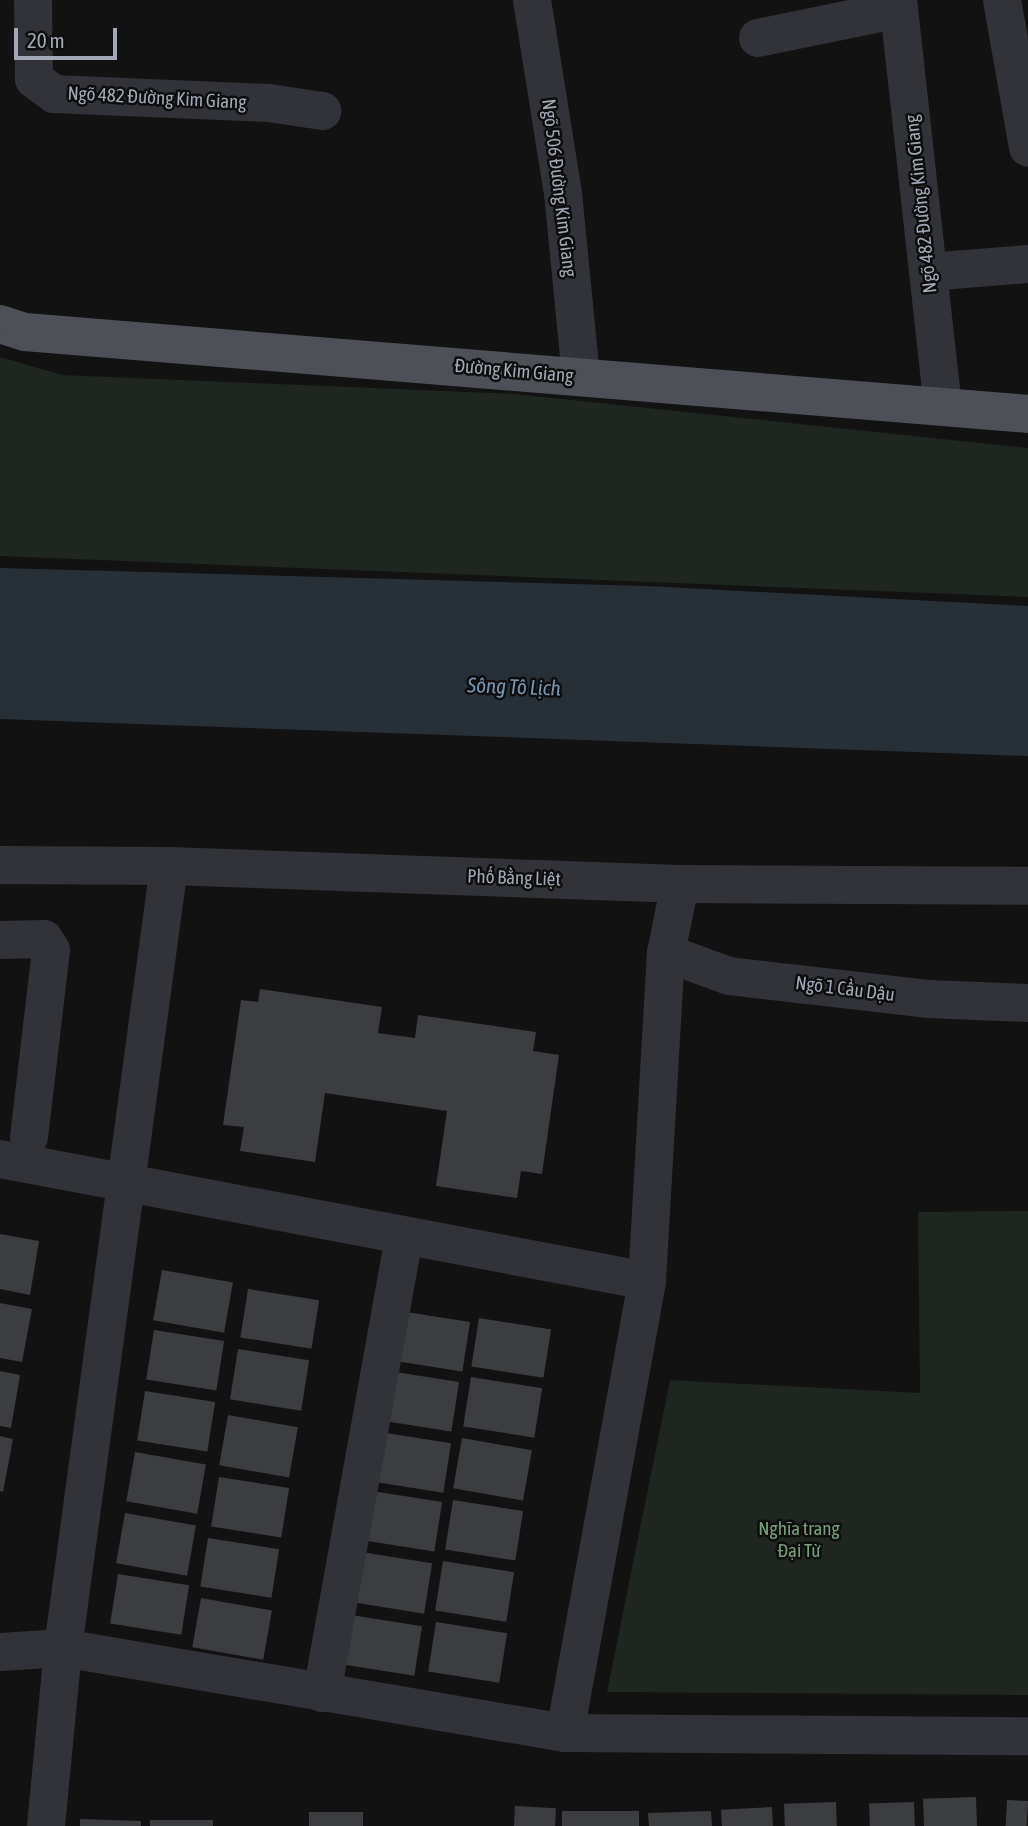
<!DOCTYPE html>
<meta charset="utf-8">
<style>
body{margin:0}
#map{position:relative;width:1028px;height:1826px;overflow:hidden;background:#121213;font-family:"Asap Condensed",sans-serif}
div>[style]{position:absolute}
.green>*{inset:0;background:#1e261f}
.water>*{inset:0;background:#283037}
.building>*{inset:0;background:#3c3d41;transform-origin:0 0}
.minor>*{height:38px;margin:-19px;padding:0 19px;transform-origin:19px;border-radius:19px;background:#323338}
.major>*{height:38px;margin:-19px;padding:0 19px;transform-origin:19px;border-radius:19px;background:#4e5058}
span{translate:-50% -50%;white-space:nowrap;text-align:center;line-height:1.15;-webkit-text-stroke:5px #0d0d0e;paint-order:stroke}
.street-label{font-size:19px;color:#a2a8b5}
.park-label{font-size:19px;color:#78a17b}
.water-label{font-size:21px;color:#7796b2;font-style:italic}
.scale{position:absolute;left:14px;top:28px;width:103px;height:32px;box-sizing:border-box;border:4px solid #a2a8b5;border-top:0;padding-left:9px;font-size:21px;line-height:24px;white-space:nowrap;color:#a2a8b5;-webkit-text-stroke:5px #0d0d0e;paint-order:stroke}
</style>
<div id="map">
<div class="green">
<i style="clip-path:polygon(0 357px,62px 375px,514px 394px,1028px 448px,1028px 597px,0 556px)"></i>
<i style="clip-path:polygon(1028px 1211px,1028px 1695px,607px 1692px,670px 1380px,920px 1393px,918px 1212px)"></i>
</div>
<div class="water">
<i style="clip-path:polygon(0 568px,647px 586px,1028px 606px,1028px 756px,0 719px)"></i>
</div>
<div class="building">
<i style="clip-path:polygon(260px 989px,382px 1007px,378px 1033px,415px 1038px,418px 1015px,536px 1032px,533px 1051px,559px 1055px,542px 1174px,521px 1171px,517px 1198px,436px 1186px,447px 1111px,325px 1093px,315px 1162px,240px 1151px,244px 1127px,223px 1125px,241px 1000px,258px 1002px)"></i>
<i style="clip-path:polygon(0 1234px,39px 1241px,30px 1295px,0 1289px)"></i>
<i style="left:162px;top:1270px;width:72px;height:51px;rotate:10deg"></i>
<i style="left:248px;top:1289px;width:72px;height:49px;rotate:9deg"></i>
<i style="clip-path:polygon(0 1303px,32px 1309px,22px 1362px,0 1358px)"></i>
<i style="left:400px;top:1311px;width:71px;height:50px;rotate:9deg"></i>
<i style="left:479px;top:1318px;width:73px;height:49px;rotate:9deg"></i>
<i style="left:154px;top:1330px;width:71px;height:50px;rotate:9deg"></i>
<i style="left:238px;top:1349px;width:72px;height:51px;rotate:9deg"></i>
<i style="clip-path:polygon(0 1371px,20px 1375px,11px 1428px,0 1426px)"></i>
<i style="left:389px;top:1371px;width:71px;height:50px;rotate:9deg"></i>
<i style="left:471px;top:1377px;width:72px;height:50px;rotate:9deg"></i>
<i style="left:145px;top:1391px;width:71px;height:50px;rotate:9deg"></i>
<i style="left:228px;top:1415px;width:71px;height:51px;rotate:10deg"></i>
<i style="left:380px;top:1432px;width:72px;height:50px;rotate:9deg"></i>
<i style="clip-path:polygon(0 1436px,13px 1439px,3px 1492px,0 1491px)"></i>
<i style="left:462px;top:1438px;width:71px;height:51px;rotate:10deg"></i>
<i style="left:135px;top:1452px;width:72px;height:50px;rotate:10deg"></i>
<i style="left:219px;top:1477px;width:71px;height:50px;rotate:9deg"></i>
<i style="left:372px;top:1491px;width:71px;height:50px;rotate:9deg"></i>
<i style="left:453px;top:1500px;width:71px;height:50px;rotate:9deg"></i>
<i style="left:125px;top:1513px;width:72px;height:51px;rotate:10deg"></i>
<i style="left:208px;top:1538px;width:72px;height:49px;rotate:9deg"></i>
<i style="left:361px;top:1552px;width:72px;height:51px;rotate:9deg"></i>
<i style="left:443px;top:1561px;width:72px;height:50px;rotate:9deg"></i>
<i style="left:118px;top:1574px;width:72px;height:50px;rotate:9deg"></i>
<i style="left:201px;top:1598px;width:72px;height:50px;rotate:10deg"></i>
<i style="left:351px;top:1615px;width:72px;height:50px;rotate:9deg"></i>
<i style="left:436px;top:1622px;width:72px;height:50px;rotate:9deg"></i>
<i style="left:976px;top:1797px;width:29px;height:53px;rotate:88deg"></i>
<i style="left:1007px;top:1800px;width:21px;height:26px;rotate:3deg"></i>
<i style="left:836px;top:1802px;width:24px;height:52px;rotate:88deg"></i>
<i style="left:914px;top:1802px;width:24px;height:45px;rotate:88deg"></i>
<i style="left:515px;top:1806px;width:41px;height:20px;rotate:3deg"></i>
<i style="left:772px;top:1807px;width:19px;height:51px;rotate:87deg"></i>
<i style="left:562px;top:1811px;width:77px;height:15px"></i>
<i style="clip-path:polygon(711px 1811px,712px 1826px,649px 1826px,648px 1813px)"></i>
<i style="left:363px;top:1812px;width:14px;height:54px;rotate:90deg"></i>
<i style="clip-path:polygon(80px 1819px,141px 1821px,141px 1826px,80px 1826px)"></i>
<i style="left:150px;top:1820px;width:63px;height:6px"></i>
</div>
<div class="minor">
<i style="left:33px;top:0;width:79px;rotate:89.3deg"></i>
<i style="left:34px;top:79px;width:25px;rotate:37deg"></i>
<i style="left:54px;top:94px;width:215px;rotate:2.4deg"></i>
<i style="left:269px;top:103px;width:54px;rotate:8.6deg"></i>
<i style="left:532px;top:0;width:195px;rotate:80.9deg"></i>
<i style="left:563px;top:193px;width:184px;rotate:84.4deg"></i>
<i style="left:898px;top:0;width:409px;rotate:83.7deg"></i>
<i style="left:1002px;top:0;width:150px;rotate:80deg"></i>
<i style="left:758px;top:38px;width:144px;rotate:-11.6deg"></i>
<i style="left:928px;top:272px;width:100px;rotate:-4.6deg"></i>
<i style="left:0;top:865px;width:169px;rotate:0.3deg"></i>
<i style="left:169px;top:866px;width:511px;rotate:2.02deg"></i>
<i style="left:680px;top:884px;width:348px;rotate:0.3deg"></i>
<i style="left:0;top:940px;width:44px;rotate:-1.3deg"></i>
<i style="left:44px;top:939px;width:13px;rotate:58deg"></i>
<i style="left:51px;top:950px;width:188px;rotate:96.7deg"></i>
<i style="left:666px;top:953px;width:67px;rotate:20.1deg"></i>
<i style="left:729px;top:976px;width:200px;rotate:6.6deg"></i>
<i style="left:928px;top:999px;width:100px;rotate:2.3deg"></i>
<i style="left:0;top:1159px;width:658px;rotate:10.68deg"></i>
<i style="left:0;top:1652px;width:63px;rotate:-3.6deg"></i>
<i style="left:63px;top:1648px;width:509px;rotate:9.61deg"></i>
<i style="left:565px;top:1733px;width:463px;rotate:0.4deg"></i>
<i style="left:322px;top:1693px;width:463px;rotate:-79.8deg"></i>
<i style="left:565px;top:1733px;width:459px;rotate:-79.7deg"></i>
<i style="left:647px;top:1281px;width:329px;rotate:-86.7deg"></i>
<i style="left:666px;top:953px;width:70px;rotate:-78.5deg"></i>
<i style="left:46px;top:1826px;width:179px;rotate:-84.5deg"></i>
<i style="left:63px;top:1648px;width:789px;rotate:-82.28deg"></i>
</div>
<div class="major">
<i style="left:0;top:324px;width:26px;rotate:18deg"></i>
<i style="left:25px;top:332px;width:1006px;rotate:4.67deg"></i>
</div>
<div class="street-label">
<span style="left:157px;top:98px;rotate:3deg">Ngõ 482 Đường Kim Giang</span>
<span style="left:559px;top:188px;rotate:83deg">Ngõ 506 Đường Kim Giang</span>
<span style="left:921px;top:204px;rotate:-96deg">Ngõ 482 Đường Kim Giang</span>
<span style="left:514px;top:371px;rotate:5deg">Đường Kim Giang</span>
<span style="left:514px;top:878px;rotate:2deg">Phố Bằng Liệt</span>
<span style="left:845px;top:989px;rotate:7deg">Ngõ 1 Cầu Dậu</span>
</div>
<div class="park-label">
<span style="left:799px;top:1540px">Nghĩa trang<br>Đại Từ</span>
</div>
<div class="water-label">
<span style="left:514px;top:686px;rotate:2deg">Sông Tô Lịch</span>
</div>
<div class="scale">20 m</div>
</div>
